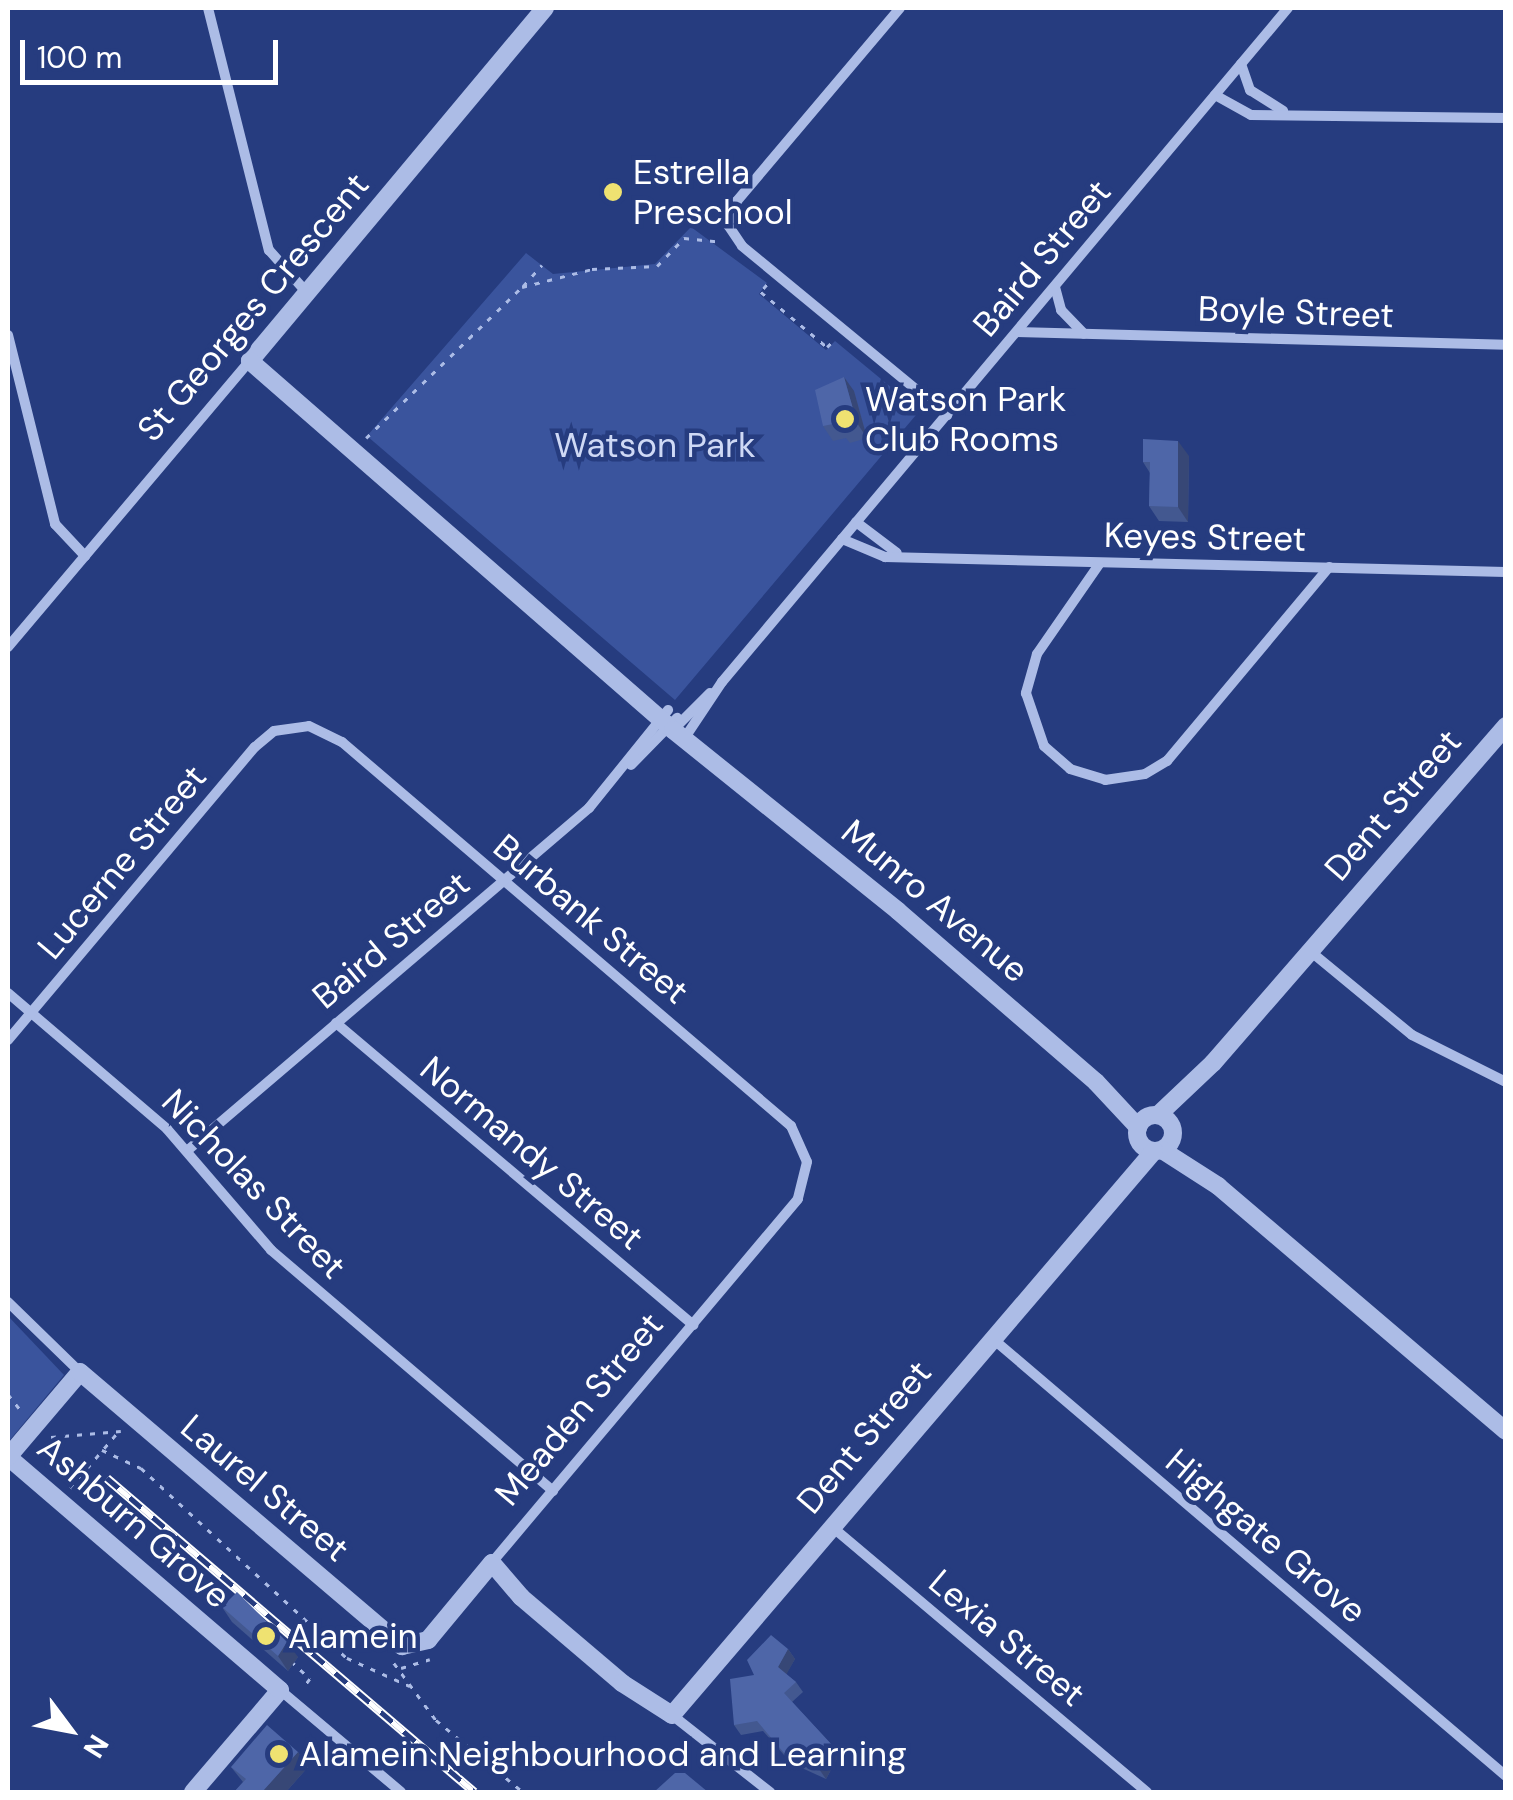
<!DOCTYPE html>
<style>
body{margin:0}
#map{position:relative;width:1513px;height:1800px;overflow:hidden;background:#263c7f;font-family:"DM Sans",sans-serif}
div>[style]{position:absolute}
.green>*{inset:0;background:#3a549d}
.path>*{height:2.5px;margin-top:-1.25px;transform-origin:0;background:repeating-linear-gradient(90deg,#acbce6 0 5px,transparent 0 13px)}
.minor>*{height:10px;margin:-5px;padding:0 5px;transform-origin:5px;border-radius:5px;background:#acbce6}
.tertiary>*{height:18px;margin:-9px;padding:0 9px;transform-origin:9px;border-radius:9px;background:#acbce6}
.tertiary>.ring{margin:-9px;padding:0;box-sizing:content-box;background:none;border:18px solid #acbce6;border-radius:50%}
.rail>*{height:9px;margin-top:-4.5px;transform-origin:0;background:repeating-linear-gradient(90deg,#263c7f 0 15px,#fff 0 30px);box-sizing:border-box;border-block:2px solid #fff}
.wall>*{inset:0;background:#435890}
.shaded-wall>*{inset:0;background:#374776}
.building>*{inset:0;background:#4e66a8}
.dots>*{width:28px;height:28px;translate:-50% -50%;box-sizing:border-box;border:5px solid #263c7f;border-radius:50%}
span{translate:-50% -50%;white-space:nowrap;text-align:center;line-height:1.15;-webkit-text-stroke:9px #263c7f;paint-order:stroke}
.poi-label{font-size:35px;color:#fff}
.left{translate:0 -50%;text-align:left}
.street-label{font-size:35px;color:#fff}
.park-label{font-size:35px;color:#cfd9f5}
.frame{position:absolute;inset:0;border:10px solid #fff;pointer-events:none}
.north{position:absolute;left:20px;top:1680px;width:100px;height:100px;-webkit-text-stroke:8px #263c7f;paint-order:stroke;rotate:122deg;font-size:28px;font-weight:700;line-height:40px;text-align:center;color:#fff}
.north::after{content:'';display:block;margin:auto;width:35px;height:45px;background:#fff;clip-path:polygon(50% 0,100% 100%,50% 72%,0 100%)}
.scale{position:absolute;left:20px;top:40px;width:258px;height:45px;box-sizing:border-box;border:5px solid #fff;border-top:0;padding-left:12px;font-size:30px;line-height:35px;white-space:nowrap;color:#fff;-webkit-text-stroke:8px #263c7f;paint-order:stroke}
</style>
<div id="map">
<div class="green">
<i style="clip-path:polygon(691px 227px,767px 283px,759px 294px,826px 350px,835px 341px,915px 407px,916px 415px,675px 700px,367px 436px,526px 253px,553px 274px,655px 264px)"></i>
<i style="clip-path:polygon(8px 1316px,64px 1375px,9px 1441px,8px 1440px)"></i>
</div>
<div class="path">
<i style="left:767px;top:285px;width:9px;rotate:131deg"></i>
<i style="left:761px;top:292px;width:86px;rotate:39.8deg"></i>
<i style="left:827px;top:347px;width:7px;rotate:-45deg"></i>
<i style="left:523px;top:286px;width:28px;rotate:-48deg"></i>
<i style="left:366px;top:438px;width:217px;rotate:-44.1deg"></i>
<i style="left:522px;top:287px;width:72px;rotate:-14.4deg"></i>
<i style="left:592px;top:269px;width:65px;rotate:-2.6deg"></i>
<i style="left:657px;top:266px;width:39px;rotate:-46deg"></i>
<i style="left:684px;top:238px;width:37px;rotate:6deg"></i>
<i style="left:8px;top:1394px;width:23px;rotate:52deg"></i>
<i style="left:51px;top:1437px;width:70px;rotate:-4.9deg"></i>
<i style="left:102px;top:1450px;width:43px;rotate:24.8deg"></i>
<i style="left:141px;top:1468px;width:280px;rotate:42.7deg"></i>
<i style="left:347px;top:1658px;width:69px;rotate:24deg"></i>
<i style="left:70px;top:1488px;width:72px;rotate:-49.5deg"></i>
<i style="left:291px;top:1661px;width:26px;rotate:43deg"></i>
<i style="left:310px;top:1679px;width:9px;rotate:126deg"></i>
<i style="left:394px;top:1663px;width:71px;rotate:53.6deg"></i>
<i style="left:436px;top:1720px;width:113px;rotate:39.6deg"></i>
<i style="left:401px;top:1668px;width:30px;rotate:-17deg"></i>
</div>
<div class="minor">
<i style="left:208px;top:8px;width:250px;rotate:75.9deg"></i>
<i style="left:269px;top:250px;width:59px;rotate:48.4deg"></i>
<i style="left:900px;top:8px;width:253px;rotate:130.2deg"></i>
<i style="left:737px;top:201px;width:26px;rotate:111deg"></i>
<i style="left:728px;top:225px;width:25px;rotate:56deg"></i>
<i style="left:742px;top:246px;width:266px;rotate:39.5deg"></i>
<i style="left:1241px;top:64px;width:28px;rotate:71deg"></i>
<i style="left:1250px;top:90px;width:39px;rotate:32deg"></i>
<i style="left:1215px;top:95px;width:41px;rotate:29.1deg"></i>
<i style="left:1251px;top:115px;width:255px;rotate:0.7deg"></i>
<i style="left:1055px;top:287px;width:24px;rotate:75deg"></i>
<i style="left:1061px;top:310px;width:33px;rotate:46deg"></i>
<i style="left:1017px;top:332px;width:489px;rotate:1.5deg"></i>
<i style="left:8px;top:335px;width:195px;rotate:76deg"></i>
<i style="left:55px;top:524px;width:44px;rotate:46.8deg"></i>
<i style="left:856px;top:522px;width:51px;rotate:37.1deg"></i>
<i style="left:842px;top:539px;width:47px;rotate:22.7deg"></i>
<i style="left:885px;top:557px;width:621px;rotate:1.38deg"></i>
<i style="left:1100px;top:563px;width:111px;rotate:124.7deg"></i>
<i style="left:1037px;top:654px;width:41px;rotate:105.8deg"></i>
<i style="left:1026px;top:693px;width:56px;rotate:71.2deg"></i>
<i style="left:1044px;top:746px;width:35px;rotate:41deg"></i>
<i style="left:1070px;top:769px;width:37px;rotate:17deg"></i>
<i style="left:1105px;top:780px;width:40px;rotate:-8.5deg"></i>
<i style="left:1145px;top:774px;width:26px;rotate:-31deg"></i>
<i style="left:1167px;top:761px;width:253px;rotate:-50.1deg"></i>
<i style="left:8px;top:647px;width:375px;rotate:-49.8deg"></i>
<i style="left:676px;top:727px;width:48px;rotate:-45deg"></i>
<i style="left:684px;top:739px;width:69px;rotate:-56.3deg"></i>
<i style="left:722px;top:682px;width:880px;rotate:-49.98deg"></i>
<i style="left:631px;top:765px;width:66px;rotate:-45.6deg"></i>
<i style="left:1310px;top:951px;width:132px;rotate:39.5deg"></i>
<i style="left:1412px;top:1035px;width:105px;rotate:26.6deg"></i>
<i style="left:8px;top:993px;width:209px;rotate:40.5deg"></i>
<i style="left:167px;top:1129px;width:160px;rotate:49.3deg"></i>
<i style="left:271px;top:1250px;width:371px;rotate:40.5deg"></i>
<i style="left:336px;top:1023px;width:468px;rotate:40.2deg"></i>
<i style="left:8px;top:1040px;width:383px;rotate:-49.9deg"></i>
<i style="left:255px;top:747px;width:25px;rotate:-40deg"></i>
<i style="left:274px;top:731px;width:35px;rotate:-8deg"></i>
<i style="left:309px;top:726px;width:37px;rotate:26deg"></i>
<i style="left:342px;top:742px;width:591px;rotate:40.54deg"></i>
<i style="left:791px;top:1126px;width:39px;rotate:66deg"></i>
<i style="left:807px;top:1162px;width:38px;rotate:104deg"></i>
<i style="left:798px;top:1199px;width:476px;rotate:130.1deg"></i>
<i style="left:188px;top:1150px;width:527px;rotate:-40.46deg"></i>
<i style="left:589px;top:808px;width:126px;rotate:-51.1deg"></i>
<i style="left:8px;top:1302px;width:100px;rotate:44.2deg"></i>
<i style="left:993px;top:1339px;width:674px;rotate:40.43deg"></i>
<i style="left:831px;top:1526px;width:413px;rotate:40.1deg"></i>
<i style="left:280px;top:1690px;width:158px;rotate:40.1deg"></i>
<i style="left:672px;top:1715px;width:125px;rotate:38.2deg"></i>
</div>
<div class="tertiary">
<i style="left:545px;top:8px;width:460px;rotate:129.9deg"></i>
<i style="left:250px;top:361px;width:561px;rotate:41.1deg"></i>
<i style="left:673px;top:730px;width:289px;rotate:38.8deg"></i>
<i style="left:898px;top:911px;width:262px;rotate:40.8deg"></i>
<i style="left:1096px;top:1082px;width:62px;rotate:47deg"></i>
<i class="ring" style="left:1137px;top:1115px;width:18px;height:18px"></i>
<i style="left:1158px;top:1115px;width:76px;rotate:-43.4deg"></i>
<i style="left:1213px;top:1063px;width:447px;rotate:-49deg"></i>
<i style="left:1162px;top:1150px;width:67px;rotate:32.7deg"></i>
<i style="left:1218px;top:1186px;width:378px;rotate:40.4deg"></i>
<i style="left:193px;top:1792px;width:134px;rotate:-49.5deg"></i>
<i style="left:280px;top:1690px;width:358px;rotate:-139.4deg"></i>
<i style="left:8px;top:1457px;width:111px;rotate:-49.7deg"></i>
<i style="left:80px;top:1372px;width:423px;rotate:40.4deg"></i>
<i style="left:402px;top:1646px;width:27px;rotate:-13deg"></i>
<i style="left:428px;top:1640px;width:100px;rotate:-50.3deg"></i>
<i style="left:492px;top:1563px;width:45px;rotate:49.5deg"></i>
<i style="left:521px;top:1597px;width:133px;rotate:40.4deg"></i>
<i style="left:622px;top:1683px;width:59px;rotate:32.6deg"></i>
<i style="left:672px;top:1715px;width:742px;rotate:-49.48deg"></i>
</div>
<div class="rail">
<i style="left:107px;top:1478px;width:483px;rotate:40.5deg"></i>
</div>
<div class="wall">
<i style="clip-path:polygon(854px 391px,867px 438px,850px 443px,846px 438px,833px 441px,823px 426px)"></i>
<i style="clip-path:polygon(1189px 456px,1188px 522px,1159px 521px,1149px 506px,1150px 473px,1143px 462px)"></i>
<i style="clip-path:polygon(222px 1607px,298px 1657px,288px 1671px,232px 1622px)"></i>
<i style="clip-path:polygon(788px 1649px,795px 1659px,786px 1674px,796px 1682px,803px 1692px,792px 1702px,832px 1745px,839px 1755px,826px 1779px,791px 1763px,763px 1731px,741px 1735px,734px 1725px,754px 1675px)"></i>
<i style="clip-path:polygon(298px 1752px,308px 1767px,286px 1792px,234px 1792px,243px 1782px,231px 1767px)"></i>
</div>
<div class="shaded-wall">
<i style="clip-path:polygon(844px 377px,854px 391px,867px 438px,857px 423px)"></i>
<i style="clip-path:polygon(1178px 441px,1189px 456px,1188px 522px,1178px 507px)"></i>
<i style="clip-path:polygon(287px 1642px,298px 1657px,288px 1671px,278px 1656px)"></i>
<i style="clip-path:polygon(788px 1649px,795px 1659px,785px 1677px,778px 1667px)"></i>
<i style="clip-path:polygon(832px 1745px,839px 1755px,826px 1779px,819px 1769px)"></i>
<i style="clip-path:polygon(298px 1752px,308px 1767px,286px 1792px,262px 1792px)"></i>
</div>
<div class="building">
<i style="clip-path:polygon(844px 377px,857px 423px,840px 428px,838px 423px,823px 426px,815px 390px)"></i>
<i style="clip-path:polygon(1143px 439px,1178px 441px,1178px 507px,1149px 506px,1150px 462px,1143px 462px)"></i>
<i style="clip-path:polygon(237px 1592px,287px 1642px,278px 1656px,222px 1607px)"></i>
<i style="clip-path:polygon(771px 1635px,788px 1649px,778px 1667px,796px 1682px,784px 1693px,832px 1745px,819px 1769px,784px 1753px,757px 1721px,734px 1725px,730px 1679px,754px 1675px,747px 1660px)"></i>
<i style="clip-path:polygon(267px 1725px,298px 1752px,262px 1792px,234px 1792px,246px 1779px,231px 1767px)"></i>
<i style="clip-path:polygon(675px 1773px,685px 1773px,708px 1792px,654px 1792px)"></i>
</div>
<div class="dots">
<i style="left:613px;top:192px;background:#efe271"></i>
<i style="left:845px;top:419px;background:#efe271"></i>
<i style="left:266px;top:1636px;background:#efe271"></i>
<i style="left:279px;top:1754px;background:#efe271"></i>
</div>
<div class="poi-label">
<span class="left" style="left:633px;top:192px">Estrella<br>Preschool</span>
<span class="left" style="left:865px;top:419px">Watson Park<br>Club Rooms</span>
<span class="left" style="left:288px;top:1636px">Alamein</span>
<span class="left" style="left:299px;top:1754px">Alamein Neighbourhood and Learning</span>
</div>
<div class="street-label">
<span style="left:1042px;top:258px;rotate:-50deg">Baird Street</span>
<span style="left:253px;top:307px;rotate:-50deg">St Georges Crescent</span>
<span style="left:1296px;top:312px;rotate:2deg">Boyle Street</span>
<span style="left:1205px;top:537px;rotate:1deg">Keyes Street</span>
<span style="left:1393px;top:805px;rotate:-49deg">Dent Street</span>
<span style="left:122px;top:862px;rotate:-50deg">Lucerne Street</span>
<span style="left:935px;top:901px;rotate:40deg">Munro Avenue</span>
<span style="left:591px;top:919px;rotate:40deg">Burbank Street</span>
<span style="left:391px;top:940px;rotate:-40deg">Baird Street</span>
<span style="left:532px;top:1153px;rotate:40deg">Normandy Street</span>
<span style="left:254px;top:1184px;rotate:46deg">Nicholas Street</span>
<span style="left:579px;top:1409px;rotate:-50deg">Meaden Street</span>
<span style="left:864px;top:1437px;rotate:-50deg">Dent Street</span>
<span style="left:265px;top:1488px;rotate:40deg">Laurel Street</span>
<span style="left:134px;top:1522px;rotate:41deg">Ashburn Grove</span>
<span style="left:1266px;top:1536px;rotate:40deg">Highgate Grove</span>
<span style="left:1007px;top:1638px;rotate:40deg">Lexia Street</span>
</div>
<div class="park-label">
<span style="left:655px;top:445px">Watson Park</span>
</div>
<div class="frame"></div>
<div class="north">N</div>
<div class="scale">100 m</div>
</div>
